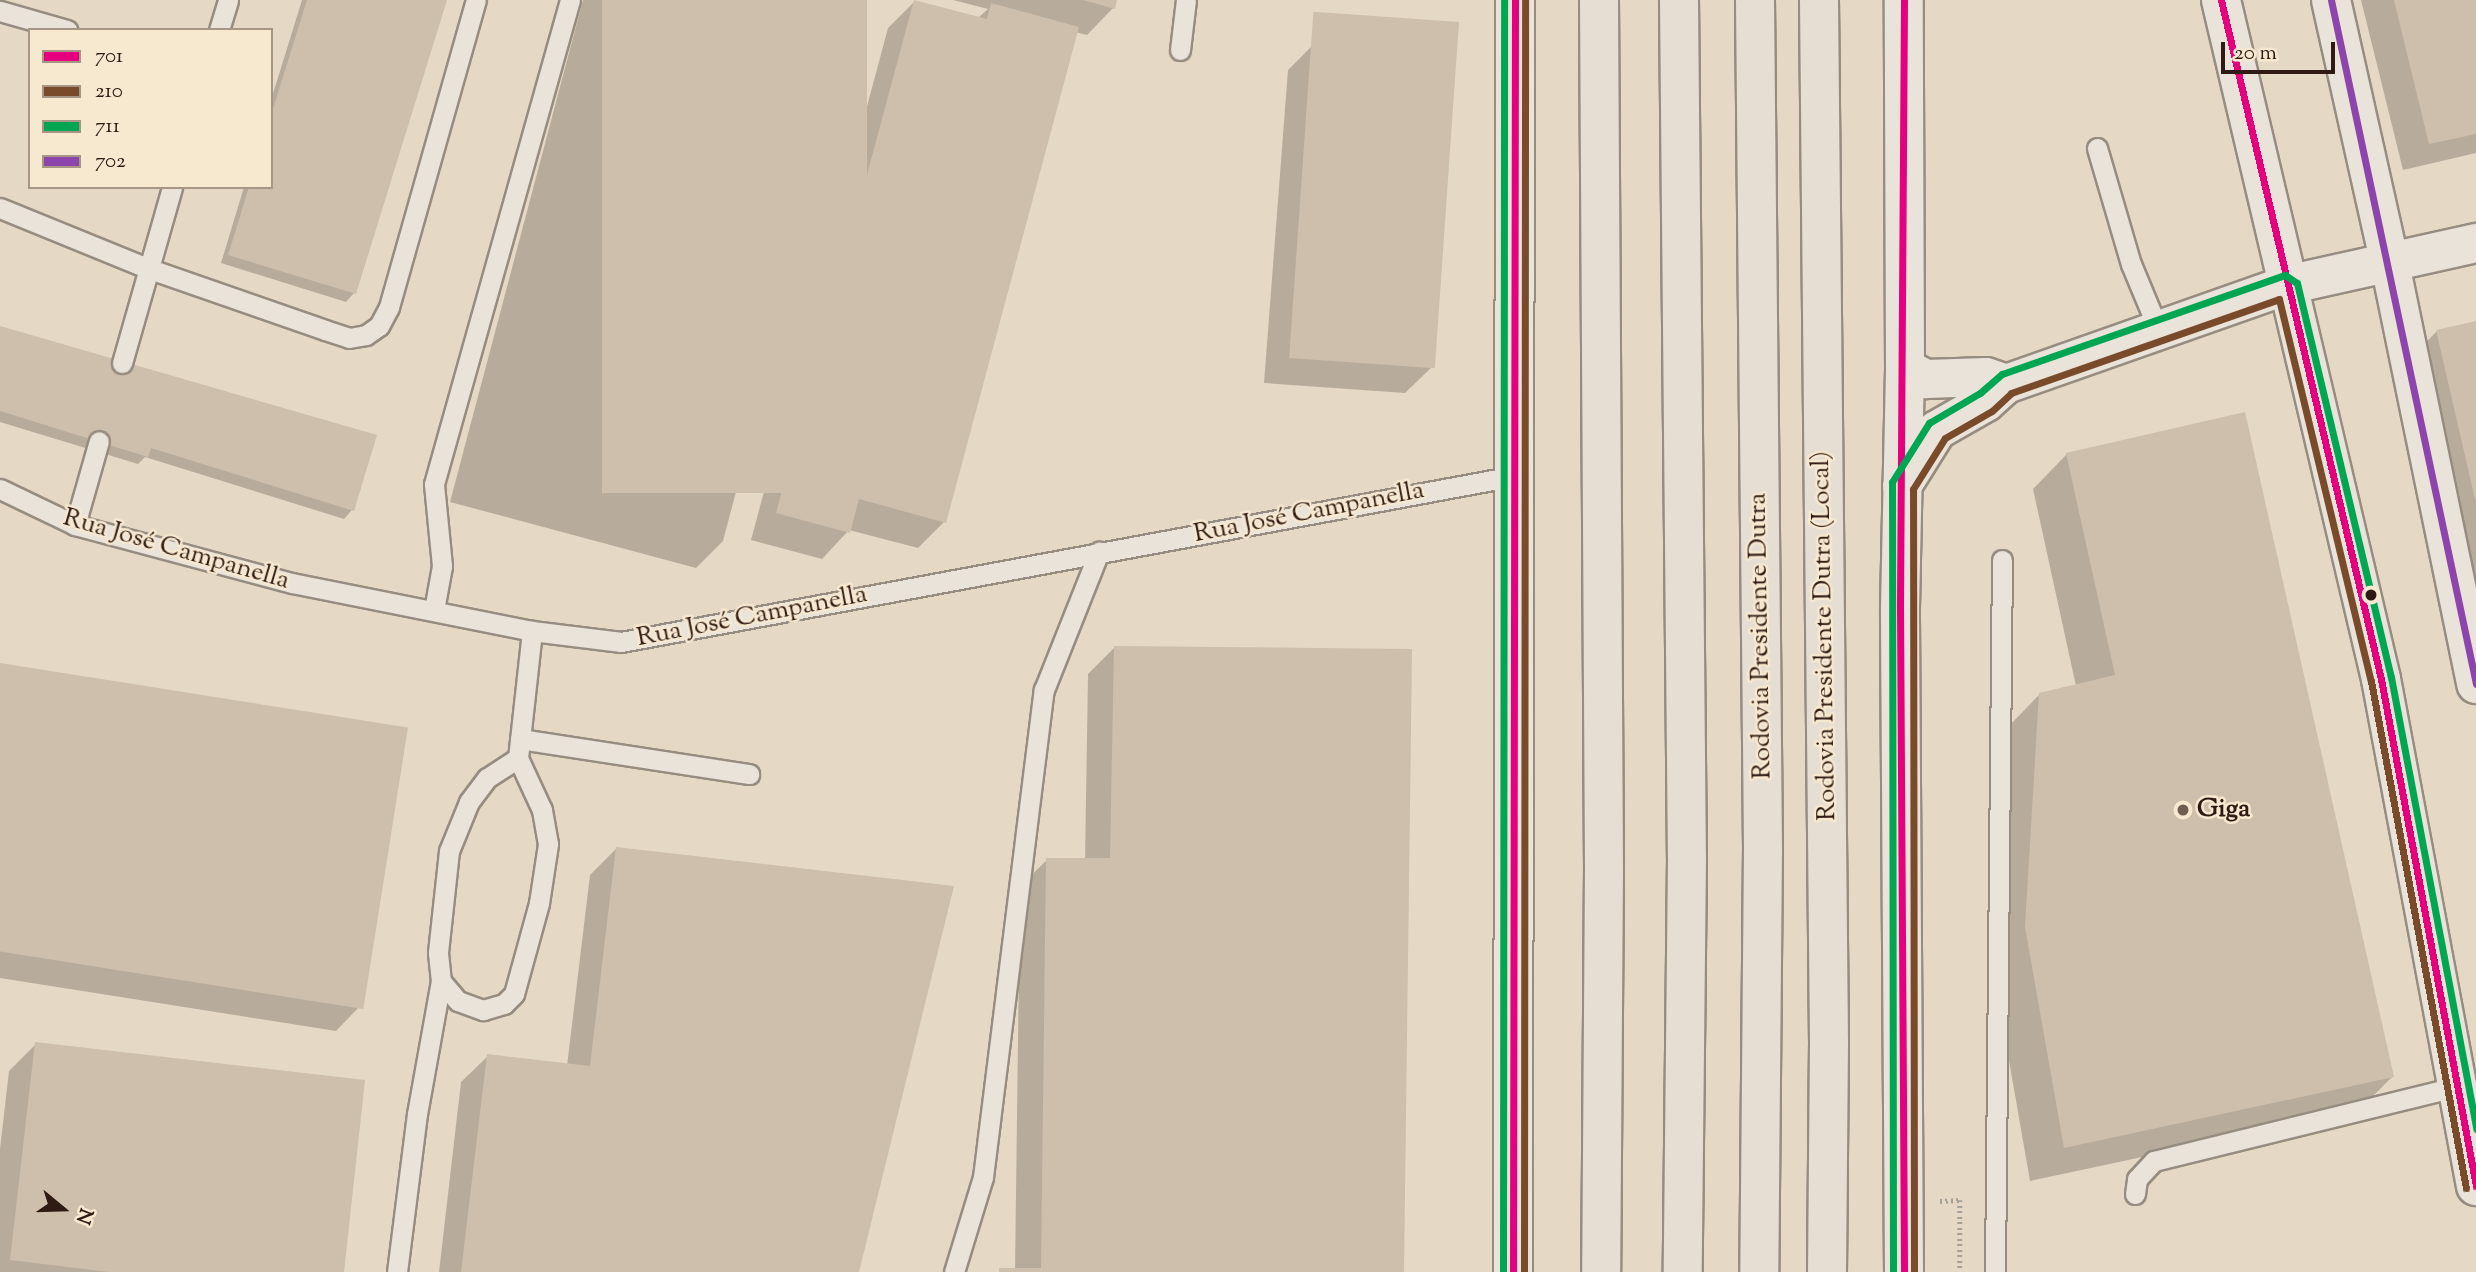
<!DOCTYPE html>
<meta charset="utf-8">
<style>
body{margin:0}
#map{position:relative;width:2476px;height:1272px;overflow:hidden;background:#e5d8c4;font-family:"Sorts Mill Goudy",serif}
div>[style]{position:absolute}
.shadow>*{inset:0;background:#0003}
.building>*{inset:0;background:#cebeac;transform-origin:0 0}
.path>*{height:4.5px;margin-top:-2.25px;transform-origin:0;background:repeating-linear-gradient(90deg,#a7a098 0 2px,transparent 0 5.5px)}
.roads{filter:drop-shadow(2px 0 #968c80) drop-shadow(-2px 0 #968c80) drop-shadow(0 2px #968c80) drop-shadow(0 -2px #968c80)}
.service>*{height:19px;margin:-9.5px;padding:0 9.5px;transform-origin:9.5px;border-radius:9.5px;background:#e9e3d9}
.tertiary>*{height:38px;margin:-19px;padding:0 19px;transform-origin:19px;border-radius:19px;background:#e9e3d9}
.secondary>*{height:38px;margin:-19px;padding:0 19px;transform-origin:19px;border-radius:19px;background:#e9e3d9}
.motorway>*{height:38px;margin:-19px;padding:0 19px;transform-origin:19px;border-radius:19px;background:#e6ded2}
.bus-1>*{height:7px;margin:-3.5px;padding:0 3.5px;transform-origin:3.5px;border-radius:3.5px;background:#e5007d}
.bus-2>*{height:7px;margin:-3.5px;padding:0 3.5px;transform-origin:3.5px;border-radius:3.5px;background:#7a4b2a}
.bus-3>*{height:7px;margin:-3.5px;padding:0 3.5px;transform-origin:3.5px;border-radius:3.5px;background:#00a651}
.bus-4>*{height:7px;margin:-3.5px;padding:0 3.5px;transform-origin:3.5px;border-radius:3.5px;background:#8e44ad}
.dots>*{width:19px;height:19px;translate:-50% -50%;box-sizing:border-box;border:4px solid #f7e8d0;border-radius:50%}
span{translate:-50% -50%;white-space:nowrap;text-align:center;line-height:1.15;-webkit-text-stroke:5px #f7e8d0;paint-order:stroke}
.street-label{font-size:26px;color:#2f1b14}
.poi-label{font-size:26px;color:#2f1b14;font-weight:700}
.left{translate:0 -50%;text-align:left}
.legend{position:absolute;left:28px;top:28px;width:245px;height:161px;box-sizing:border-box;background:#f7e8d0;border:2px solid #a79685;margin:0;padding:9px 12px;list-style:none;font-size:21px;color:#2f1b14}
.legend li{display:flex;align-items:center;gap:14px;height:35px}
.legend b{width:35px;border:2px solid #a79685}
.north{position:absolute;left:28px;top:1174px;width:70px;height:70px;-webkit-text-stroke:5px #f7e8d0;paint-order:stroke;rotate:109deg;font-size:19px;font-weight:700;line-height:28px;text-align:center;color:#2f1b14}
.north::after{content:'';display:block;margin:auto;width:24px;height:32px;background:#2f1b14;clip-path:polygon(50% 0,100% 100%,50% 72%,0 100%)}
.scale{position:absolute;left:2221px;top:42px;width:114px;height:32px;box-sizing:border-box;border:4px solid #2f1b14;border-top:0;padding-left:9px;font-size:21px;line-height:24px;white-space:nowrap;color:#2f1b14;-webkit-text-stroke:5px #f7e8d0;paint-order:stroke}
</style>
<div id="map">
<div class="shadow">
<i style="clip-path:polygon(302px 0,445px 0,354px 293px,346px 302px,221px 263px,244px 187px,271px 187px,271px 100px)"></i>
<i style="clip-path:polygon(583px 0,866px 0,723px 541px,696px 568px,450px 502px)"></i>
<i style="clip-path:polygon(953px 0,1115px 0,1113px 8px,1087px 35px,1075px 32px,944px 522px,918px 548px,849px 530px,822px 559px,751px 540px,888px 28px,914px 2px,978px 18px,988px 9px)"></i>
<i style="clip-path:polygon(2361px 0,2476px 0,2476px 153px,2403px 170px)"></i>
<i style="clip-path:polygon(1314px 44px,1432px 367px,1405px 393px,1264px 383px,1288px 70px)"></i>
<i style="clip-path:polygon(2476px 323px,2476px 587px,2455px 592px,2403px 366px,2437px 331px)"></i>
<i style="clip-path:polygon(0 328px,375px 436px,352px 510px,344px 519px,145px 457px,138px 464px,0 422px)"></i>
<i style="clip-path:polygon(2067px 454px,2392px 1077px,2358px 1111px,2030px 1181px,1992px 963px,2006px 729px,2040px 694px,2076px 686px,2033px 489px)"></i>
<i style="clip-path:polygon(1114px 648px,1402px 1272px,998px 1272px,1015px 1270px,1020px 886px,1047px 860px,1085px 860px,1088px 674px)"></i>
<i style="clip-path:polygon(0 665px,362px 1004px,336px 1031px,0 978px)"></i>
<i style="clip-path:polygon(617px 848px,857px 1272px,439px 1272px,461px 1082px,488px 1056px,567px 1066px,590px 875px)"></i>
<i style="clip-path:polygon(36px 1044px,342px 1272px,0 1272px,0 1149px,9px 1071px)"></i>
</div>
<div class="building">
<i style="clip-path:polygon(307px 0,447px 0,356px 294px,228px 255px,249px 187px,271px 187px,271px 115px)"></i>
<i style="left:602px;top:0;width:265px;height:493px"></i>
<i style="clip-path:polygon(914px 0,987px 19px,991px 3px,1079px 27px,946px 523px,859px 499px,850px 533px,776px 513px)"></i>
<i style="clip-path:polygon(1083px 0,1117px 0,1115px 9px)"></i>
<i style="clip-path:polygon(2394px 0,2476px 0,2476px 134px,2429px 144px)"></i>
<i style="left:1459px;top:22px;width:347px;height:146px;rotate:94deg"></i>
<i style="clip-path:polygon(2476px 321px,2476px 499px,2475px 499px,2436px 330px)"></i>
<i style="clip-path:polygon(0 326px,377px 435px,354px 511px,151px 448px,148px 457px,0 411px)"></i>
<i style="clip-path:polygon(2245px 412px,2394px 1077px,2064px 1148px,2025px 927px,2039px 693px,2115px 675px,2066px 453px)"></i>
<i style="clip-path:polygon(1114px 646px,1412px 649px,1404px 1272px,999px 1272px,999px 1268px,1041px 1268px,1046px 858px,1110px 858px)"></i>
<i style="left:0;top:663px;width:413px;height:285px;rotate:9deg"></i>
<i style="clip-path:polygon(616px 847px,954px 886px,859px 1272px,461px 1272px,487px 1054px,590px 1066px)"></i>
<i style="clip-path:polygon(35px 1042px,365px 1080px,344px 1272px,109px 1272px,10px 1260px)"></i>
</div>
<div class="path">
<i style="left:1940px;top:1201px;width:20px;rotate:-3deg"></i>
<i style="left:1960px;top:1200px;width:72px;rotate:90deg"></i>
</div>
<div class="roads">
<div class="service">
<i style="left:0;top:11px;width:70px;rotate:15.8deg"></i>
<i style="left:219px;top:30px;width:31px;rotate:-73deg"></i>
<i style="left:1180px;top:50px;width:50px;rotate:-83.2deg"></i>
<i style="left:2097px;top:148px;width:121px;rotate:73.7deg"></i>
<i style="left:2131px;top:264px;width:70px;rotate:67.4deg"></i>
<i style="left:0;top:208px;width:159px;rotate:22.2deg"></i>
<i style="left:147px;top:268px;width:188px;rotate:19.2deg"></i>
<i style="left:325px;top:330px;width:25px;rotate:18deg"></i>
<i style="left:349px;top:338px;width:17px;rotate:-10deg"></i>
<i style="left:366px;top:335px;width:16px;rotate:-35deg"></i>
<i style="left:379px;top:326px;width:21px;rotate:-62deg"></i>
<i style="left:389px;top:307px;width:319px;rotate:-74.2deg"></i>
<i style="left:122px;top:363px;width:183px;rotate:-74.1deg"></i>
<i style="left:0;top:489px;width:83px;rotate:25.6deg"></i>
<i style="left:75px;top:525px;width:225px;rotate:15deg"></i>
<i style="left:292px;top:583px;width:245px;rotate:11.3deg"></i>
<i style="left:532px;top:631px;width:90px;rotate:7deg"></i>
<i style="left:621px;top:642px;width:908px;rotate:-10.53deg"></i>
<i style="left:75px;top:525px;width:87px;rotate:-74.1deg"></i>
<i style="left:434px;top:610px;width:45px;rotate:-79.7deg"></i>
<i style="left:442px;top:566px;width:82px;rotate:-95.6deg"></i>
<i style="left:434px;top:484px;width:503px;rotate:-74.31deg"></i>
<i style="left:520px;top:739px;width:232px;rotate:8.7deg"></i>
<i style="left:518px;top:758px;width:37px;rotate:147deg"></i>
<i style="left:487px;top:778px;width:30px;rotate:127deg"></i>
<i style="left:469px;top:802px;width:53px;rotate:112.2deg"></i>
<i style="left:449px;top:851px;width:103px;rotate:96.2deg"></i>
<i style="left:438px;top:953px;width:28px;rotate:84deg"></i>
<i style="left:441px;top:981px;width:26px;rotate:50deg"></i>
<i style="left:458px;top:1001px;width:27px;rotate:20deg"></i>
<i style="left:483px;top:1010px;width:22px;rotate:-16deg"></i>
<i style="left:504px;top:1004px;width:14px;rotate:-45deg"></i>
<i style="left:514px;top:994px;width:94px;rotate:-74.6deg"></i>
<i style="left:539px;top:903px;width:60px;rotate:-81.3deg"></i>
<i style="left:548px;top:844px;width:35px;rotate:-100deg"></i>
<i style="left:542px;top:810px;width:57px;rotate:-114.8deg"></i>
<i style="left:518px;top:758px;width:128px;rotate:-83.7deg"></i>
<i style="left:2135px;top:1194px;width:15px;rotate:-82deg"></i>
<i style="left:2137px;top:1179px;width:25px;rotate:-47deg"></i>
<i style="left:2154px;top:1161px;width:315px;rotate:-13.8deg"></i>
<i style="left:397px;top:1272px;width:159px;rotate:-82.8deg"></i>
<i style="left:417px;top:1114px;width:135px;rotate:-79.8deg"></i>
<i style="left:954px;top:1272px;width:99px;rotate:-73deg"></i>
<i style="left:983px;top:1177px;width:491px;rotate:-82.9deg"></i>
<i style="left:1044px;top:690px;width:149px;rotate:-68.3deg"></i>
<i style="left:1995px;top:1272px;width:712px;rotate:-89.44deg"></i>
</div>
<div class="tertiary">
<i style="left:1905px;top:368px;width:24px;rotate:28deg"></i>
<i style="left:1926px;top:379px;width:60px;rotate:-1.9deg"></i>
<i style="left:1986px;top:377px;width:21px;rotate:19deg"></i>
<i style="left:1902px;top:486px;width:66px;rotate:-58deg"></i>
<i style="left:1937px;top:430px;width:56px;rotate:-29.7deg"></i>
<i style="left:1986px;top:402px;width:27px;rotate:-42deg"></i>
<i style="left:2006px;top:384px;width:298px;rotate:-19.4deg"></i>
<i style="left:2287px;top:285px;width:194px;rotate:-12.5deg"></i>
</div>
<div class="secondary">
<i style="left:2221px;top:0;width:698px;rotate:76.74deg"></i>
<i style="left:2381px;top:679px;width:516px;rotate:79.39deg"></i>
<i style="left:2331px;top:0;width:265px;rotate:77.4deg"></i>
<i style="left:2389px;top:259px;width:434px;rotate:78.4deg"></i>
<i style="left:1513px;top:1272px;width:1272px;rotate:-89.91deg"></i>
<i style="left:1904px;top:1272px;width:664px;rotate:-90.35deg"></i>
<i style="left:1900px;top:608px;width:240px;rotate:-88.8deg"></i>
<i style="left:1905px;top:368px;width:368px;rotate:-90.2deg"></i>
</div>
<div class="motorway">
<i style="left:1599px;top:0;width:869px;rotate:89.67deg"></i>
<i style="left:1604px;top:869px;width:403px;rotate:90.4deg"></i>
<i style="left:1679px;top:0;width:858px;rotate:89.47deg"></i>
<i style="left:1687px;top:858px;width:414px;rotate:90.6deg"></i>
<i style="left:1755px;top:0;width:848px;rotate:89.46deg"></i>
<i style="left:1763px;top:848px;width:424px;rotate:90.5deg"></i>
<i style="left:1819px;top:0;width:1043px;rotate:89.45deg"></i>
<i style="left:1829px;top:1043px;width:229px;rotate:90.5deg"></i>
</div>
</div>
<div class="bus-1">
<i style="left:1904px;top:0;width:608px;rotate:90.38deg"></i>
<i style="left:1900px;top:608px;width:664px;rotate:89.65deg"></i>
<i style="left:2221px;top:0;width:698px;rotate:76.74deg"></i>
<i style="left:2381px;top:679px;width:516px;rotate:79.39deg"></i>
<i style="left:1513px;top:1272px;width:1272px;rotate:-89.91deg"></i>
</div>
<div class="bus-2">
<i style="left:1524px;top:1272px;width:1272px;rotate:-89.95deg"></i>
<i style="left:1914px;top:1272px;width:783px;rotate:-90.07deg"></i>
<i style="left:1913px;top:489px;width:60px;rotate:-57.9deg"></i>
<i style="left:1945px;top:438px;width:54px;rotate:-29.9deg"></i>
<i style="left:1992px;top:411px;width:26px;rotate:-43deg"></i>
<i style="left:2011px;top:393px;width:284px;rotate:-19.3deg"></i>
<i style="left:2279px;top:299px;width:393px;rotate:76.5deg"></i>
<i style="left:2371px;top:681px;width:516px;rotate:79.39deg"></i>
</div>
<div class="bus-3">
<i style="left:1503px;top:1272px;width:1272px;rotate:-89.95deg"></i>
<i style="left:1893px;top:1272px;width:790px;rotate:-90.07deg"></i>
<i style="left:1892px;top:482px;width:70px;rotate:-57.9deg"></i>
<i style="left:1929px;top:423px;width:59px;rotate:-30.5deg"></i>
<i style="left:1980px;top:393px;width:29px;rotate:-41deg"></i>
<i style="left:2002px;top:374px;width:300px;rotate:-19.3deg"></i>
<i style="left:2285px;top:275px;width:14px;rotate:34deg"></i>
<i style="left:2297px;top:283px;width:405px;rotate:76.6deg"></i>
<i style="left:2391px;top:677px;width:460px;rotate:79.3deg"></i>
</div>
<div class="bus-4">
<i style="left:2331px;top:0;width:699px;rotate:78.03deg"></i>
</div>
<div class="dots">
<i style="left:2371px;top:595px;background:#2f1b14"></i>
<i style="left:2183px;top:810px;background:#6f5d52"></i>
</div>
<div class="street-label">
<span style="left:1309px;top:513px;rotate:-11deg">Rua José Campanella</span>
<span style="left:176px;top:550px;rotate:16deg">Rua José Campanella</span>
<span style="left:752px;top:617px;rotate:-11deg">Rua José Campanella</span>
<span style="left:1761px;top:636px;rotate:-91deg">Rodovia Presidente Dutra</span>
<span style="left:1825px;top:636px;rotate:-91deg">Rodovia Presidente Dutra (Local)</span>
</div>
<div class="poi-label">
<span class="left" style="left:2197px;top:810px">Giga</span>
</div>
<ul class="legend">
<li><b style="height:9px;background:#e5007d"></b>701</li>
<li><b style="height:9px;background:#7a4b2a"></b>210</li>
<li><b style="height:9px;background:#00a651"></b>711</li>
<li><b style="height:9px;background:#8e44ad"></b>702</li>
</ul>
<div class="north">N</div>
<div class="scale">20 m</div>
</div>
